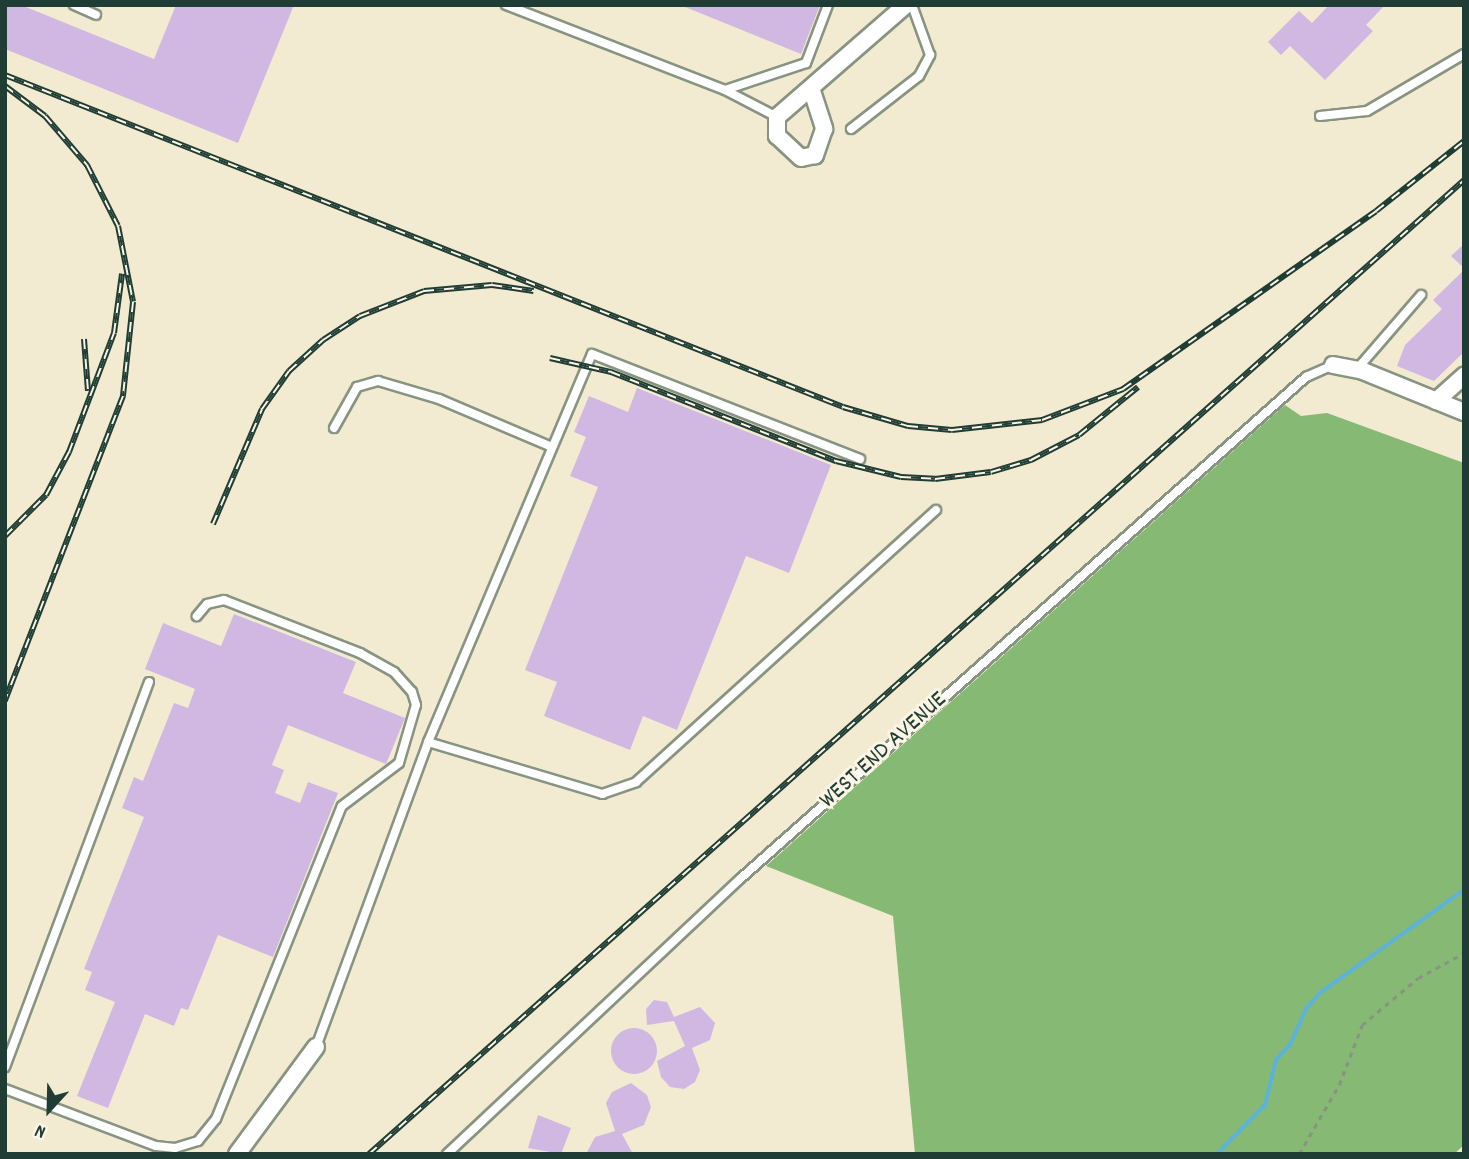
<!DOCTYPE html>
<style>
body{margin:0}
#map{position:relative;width:1469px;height:1159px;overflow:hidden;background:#f2ebd1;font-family:Dekko,sans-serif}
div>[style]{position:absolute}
.forest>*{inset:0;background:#86b974}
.stream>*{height:3.5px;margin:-1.75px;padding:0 1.75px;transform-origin:1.75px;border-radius:1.75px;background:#5db2d9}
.building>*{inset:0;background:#d1b8e3}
.round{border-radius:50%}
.path>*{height:2.5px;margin-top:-1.25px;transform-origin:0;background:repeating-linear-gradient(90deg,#889482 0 5px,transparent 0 10px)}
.roads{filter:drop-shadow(2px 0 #889482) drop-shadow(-2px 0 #889482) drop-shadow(0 2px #889482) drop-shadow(0 -2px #889482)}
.service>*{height:8px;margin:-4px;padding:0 4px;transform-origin:4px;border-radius:4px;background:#fff}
.minor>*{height:16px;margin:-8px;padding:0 8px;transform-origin:8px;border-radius:8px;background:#fff}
.rail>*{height:6px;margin-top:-3px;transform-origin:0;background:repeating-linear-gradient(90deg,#fcf5e5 0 10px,#1f3d34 0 20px);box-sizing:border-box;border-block:2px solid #1f3d34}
span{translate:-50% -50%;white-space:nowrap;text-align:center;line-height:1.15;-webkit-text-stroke:6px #fcf5e5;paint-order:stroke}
.street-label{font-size:24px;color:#1f3d34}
.frame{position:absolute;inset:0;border:7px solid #1f3d34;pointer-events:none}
.north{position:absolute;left:14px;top:1075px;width:70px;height:70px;-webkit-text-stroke:5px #fcf5e5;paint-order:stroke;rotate:202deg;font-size:19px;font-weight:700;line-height:28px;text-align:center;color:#1f3d34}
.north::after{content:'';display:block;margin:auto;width:24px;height:32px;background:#1f3d34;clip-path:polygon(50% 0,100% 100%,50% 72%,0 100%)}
</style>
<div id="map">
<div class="forest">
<i style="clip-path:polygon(1285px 405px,1301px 416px,1327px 413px,1464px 463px,1464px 1145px,1454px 1154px,915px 1154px,893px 916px,766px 866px)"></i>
</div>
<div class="stream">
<i style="left:1217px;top:1154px;width:69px;rotate:-45.6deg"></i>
<i style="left:1265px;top:1105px;width:46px;rotate:-76.3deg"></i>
<i style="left:1276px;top:1060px;width:21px;rotate:-47deg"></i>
<i style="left:1290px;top:1045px;width:39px;rotate:-66deg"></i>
<i style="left:1306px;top:1009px;width:21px;rotate:-49deg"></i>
<i style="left:1320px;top:993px;width:177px;rotate:-35.6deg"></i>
</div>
<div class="building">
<i style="clip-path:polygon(5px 5px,21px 5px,154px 59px,176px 5px,294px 5px,238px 143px,5px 49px)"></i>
<i style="clip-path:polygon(680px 5px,820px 5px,801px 54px)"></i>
<i style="clip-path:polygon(1329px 5px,1385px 5px,1366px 25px,1373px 31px,1325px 80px,1290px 46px,1281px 55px,1268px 42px,1299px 11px,1312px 23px)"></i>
<i style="clip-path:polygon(1464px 244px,1464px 268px,1451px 256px)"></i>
<i style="clip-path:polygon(1464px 270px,1464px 352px,1434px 381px,1397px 366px,1405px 345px,1442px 309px,1433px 300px)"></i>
<i style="clip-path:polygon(637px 388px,831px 465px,789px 573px,746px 556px,677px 730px,643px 716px,630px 750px,544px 716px,557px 682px,525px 670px,598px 487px,570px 476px,586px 437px,574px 432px,589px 396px,628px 412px)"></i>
<i style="clip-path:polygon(234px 614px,356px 662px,343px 693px,405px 718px,386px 764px,288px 725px,272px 765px,284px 770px,275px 793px,300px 803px,308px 782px,338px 793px,273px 957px,218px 935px,188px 1010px,181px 1008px,174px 1026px,145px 1014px,108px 1108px,77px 1096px,115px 1002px,85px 990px,92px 972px,84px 969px,144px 817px,122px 808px,134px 777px,143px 781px,174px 703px,188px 708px,195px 689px,145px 669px,163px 623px,221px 646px)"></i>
<i style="clip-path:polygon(654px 1000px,667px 1002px,674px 1017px,700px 1007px,715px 1023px,710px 1040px,692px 1048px,700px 1070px,695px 1082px,684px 1089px,670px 1087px,661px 1077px,657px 1061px,685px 1046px,674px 1021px,647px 1025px,646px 1009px)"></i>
<i class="round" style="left:611px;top:1028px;width:46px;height:46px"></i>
<i style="clip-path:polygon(631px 1083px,647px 1095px,651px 1107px,644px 1125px,622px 1134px,633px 1154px,586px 1154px,595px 1137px,615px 1131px,606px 1103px,612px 1092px)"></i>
<i style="clip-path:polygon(538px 1115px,571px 1128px,561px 1154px,528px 1148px)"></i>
</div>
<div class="path">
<i style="left:1299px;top:1154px;width:80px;rotate:-59.9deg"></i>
<i style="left:1339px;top:1085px;width:64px;rotate:-69deg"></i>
<i style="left:1362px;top:1025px;width:73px;rotate:-40deg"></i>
<i style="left:1418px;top:978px;width:52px;rotate:-28.5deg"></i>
</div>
<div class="roads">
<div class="service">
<i style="left:74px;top:5px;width:24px;rotate:24deg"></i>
<i style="left:506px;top:5px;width:235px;rotate:21.2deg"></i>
<i style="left:725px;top:90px;width:59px;rotate:27.4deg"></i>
<i style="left:725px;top:90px;width:85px;rotate:-18.4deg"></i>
<i style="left:806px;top:63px;width:62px;rotate:-69.2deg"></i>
<i style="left:1320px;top:116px;width:47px;rotate:-6.1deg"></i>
<i style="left:1367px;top:111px;width:113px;rotate:-30.4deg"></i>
<i style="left:851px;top:129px;width:86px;rotate:-37.9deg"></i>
<i style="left:919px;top:76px;width:24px;rotate:-62deg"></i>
<i style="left:930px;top:55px;width:53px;rotate:-109.8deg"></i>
<i style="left:1357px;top:369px;width:98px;rotate:-49.1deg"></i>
<i style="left:334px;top:428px;width:47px;rotate:-60.7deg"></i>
<i style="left:357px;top:387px;width:22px;rotate:-16deg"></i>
<i style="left:378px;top:381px;width:64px;rotate:16.4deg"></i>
<i style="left:439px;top:399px;width:123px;rotate:23deg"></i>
<i style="left:428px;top:742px;width:182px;rotate:16.6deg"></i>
<i style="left:602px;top:794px;width:36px;rotate:-19deg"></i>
<i style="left:636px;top:782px;width:405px;rotate:-42.2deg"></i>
<i style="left:316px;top:1047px;width:325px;rotate:-69.8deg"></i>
<i style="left:428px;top:742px;width:421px;rotate:-67.1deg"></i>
<i style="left:592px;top:354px;width:288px;rotate:21.4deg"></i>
<i style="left:5px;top:1067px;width:411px;rotate:-69.5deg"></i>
<i style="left:5px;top:1089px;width:161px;rotate:20.7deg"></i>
<i style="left:156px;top:1146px;width:19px;rotate:6deg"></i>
<i style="left:175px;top:1148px;width:24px;rotate:-17deg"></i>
<i style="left:198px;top:1141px;width:28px;rotate:-51deg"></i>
<i style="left:216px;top:1119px;width:337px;rotate:-68.1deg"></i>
<i style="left:342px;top:806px;width:71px;rotate:-37deg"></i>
<i style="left:399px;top:763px;width:60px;rotate:-73.7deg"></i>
<i style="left:416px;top:705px;width:14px;rotate:-107deg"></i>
<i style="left:412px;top:692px;width:27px;rotate:-132deg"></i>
<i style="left:394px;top:672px;width:39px;rotate:-151deg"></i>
<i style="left:360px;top:653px;width:146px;rotate:-158.7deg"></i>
<i style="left:224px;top:600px;width:17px;rotate:167deg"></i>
<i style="left:207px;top:604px;width:16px;rotate:130deg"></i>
<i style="left:447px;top:1154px;width:402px;rotate:-43.2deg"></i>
<i style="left:740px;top:879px;width:757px;rotate:-41.57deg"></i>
<i style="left:1306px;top:377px;width:30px;rotate:-24deg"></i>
</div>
<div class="minor">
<i style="left:812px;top:91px;width:40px;rotate:72deg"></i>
<i style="left:824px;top:129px;width:28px;rotate:109deg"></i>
<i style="left:815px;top:155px;width:14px;rotate:168deg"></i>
<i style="left:801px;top:158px;width:33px;rotate:-137deg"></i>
<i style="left:777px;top:136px;width:19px;rotate:-90deg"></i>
<i style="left:777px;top:117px;width:171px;rotate:-41deg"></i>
<i style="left:1333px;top:365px;width:31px;rotate:11deg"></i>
<i style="left:1363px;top:371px;width:109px;rotate:22.1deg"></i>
<i style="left:1436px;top:401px;width:38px;rotate:-42deg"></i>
<i style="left:237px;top:1154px;width:133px;rotate:-53.6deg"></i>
</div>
</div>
<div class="rail">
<i style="left:5px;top:75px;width:901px;rotate:21.61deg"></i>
<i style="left:843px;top:407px;width:68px;rotate:16.3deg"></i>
<i style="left:908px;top:426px;width:44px;rotate:5.2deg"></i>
<i style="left:952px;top:430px;width:91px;rotate:-6.3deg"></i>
<i style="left:1042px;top:420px;width:87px;rotate:-20.9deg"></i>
<i style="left:1123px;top:389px;width:309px;rotate:-35.1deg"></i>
<i style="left:1376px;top:211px;width:112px;rotate:-38.5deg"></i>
<i style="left:5px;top:86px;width:50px;rotate:36.9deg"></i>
<i style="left:45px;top:116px;width:65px;rotate:49.4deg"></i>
<i style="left:87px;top:165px;width:68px;rotate:63.1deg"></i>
<i style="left:118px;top:226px;width:77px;rotate:78.8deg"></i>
<i style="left:133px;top:302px;width:95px;rotate:96.1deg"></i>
<i style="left:123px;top:396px;width:327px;rotate:111.2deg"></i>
<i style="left:84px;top:339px;width:52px;rotate:85.6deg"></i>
<i style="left:550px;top:358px;width:63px;rotate:12.9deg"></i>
<i style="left:611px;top:372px;width:242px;rotate:21.6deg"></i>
<i style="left:836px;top:461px;width:67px;rotate:13.8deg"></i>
<i style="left:901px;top:477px;width:34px;rotate:3deg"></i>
<i style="left:935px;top:479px;width:56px;rotate:-7.1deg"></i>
<i style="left:991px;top:472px;width:42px;rotate:-16.7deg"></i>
<i style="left:1031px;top:460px;width:54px;rotate:-27.5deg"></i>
<i style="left:1079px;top:435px;width:76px;rotate:-39.1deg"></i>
<i style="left:213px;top:524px;width:125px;rotate:-66.9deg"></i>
<i style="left:262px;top:409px;width:47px;rotate:-54.6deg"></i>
<i style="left:289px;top:371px;width:46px;rotate:-42.4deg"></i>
<i style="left:323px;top:340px;width:44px;rotate:-33deg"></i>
<i style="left:360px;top:316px;width:69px;rotate:-21.3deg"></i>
<i style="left:424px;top:291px;width:68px;rotate:-5deg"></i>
<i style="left:492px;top:285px;width:42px;rotate:8.1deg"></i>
<i style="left:5px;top:536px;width:58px;rotate:-45deg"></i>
<i style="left:46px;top:495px;width:49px;rotate:-61.9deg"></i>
<i style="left:69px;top:452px;width:127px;rotate:-69.3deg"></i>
<i style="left:114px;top:333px;width:60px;rotate:-82.3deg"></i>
<i style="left:369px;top:1154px;width:1466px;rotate:-41.65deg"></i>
</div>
<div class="street-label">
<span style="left:884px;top:751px;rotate:-42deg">WEST END AVENUE</span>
</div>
<div class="frame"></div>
<div class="north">N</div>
</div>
